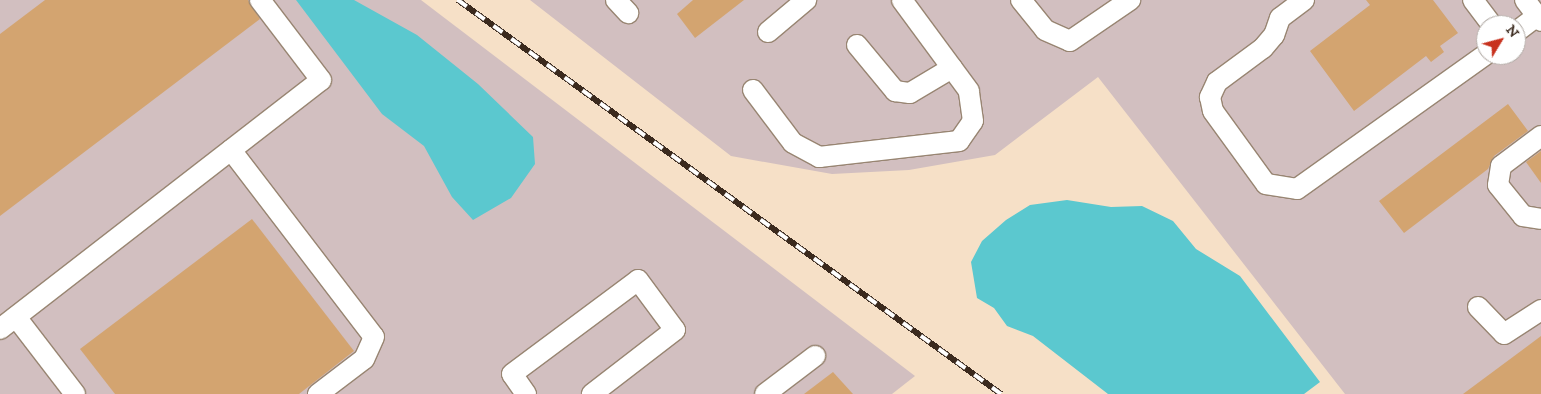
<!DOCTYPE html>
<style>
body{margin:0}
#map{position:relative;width:1541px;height:394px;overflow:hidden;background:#f6e0c7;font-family:"IM FELL DW Pica",serif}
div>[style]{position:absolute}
.industrial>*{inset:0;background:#d2bfc0}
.water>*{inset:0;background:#5bc8cf}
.building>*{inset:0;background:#d3a470}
.roads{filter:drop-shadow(1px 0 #988572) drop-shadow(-1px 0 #988572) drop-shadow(0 1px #988572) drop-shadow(0 -1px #988572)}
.minor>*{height:20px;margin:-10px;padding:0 10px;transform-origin:10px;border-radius:10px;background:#fff}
.rail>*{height:5.5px;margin-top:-2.75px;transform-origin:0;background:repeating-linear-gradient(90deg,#fff 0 11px,#3b2a1e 0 22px);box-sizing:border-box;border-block:1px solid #3b2a1e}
span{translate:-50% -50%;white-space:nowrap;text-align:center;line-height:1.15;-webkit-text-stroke:4.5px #fff;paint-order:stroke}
.north{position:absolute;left:1476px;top:15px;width:50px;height:50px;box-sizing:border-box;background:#fff;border:1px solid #b1aaa5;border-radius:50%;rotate:53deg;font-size:14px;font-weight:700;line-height:20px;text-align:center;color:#3b2a1e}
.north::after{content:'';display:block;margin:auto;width:18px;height:22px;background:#c8321e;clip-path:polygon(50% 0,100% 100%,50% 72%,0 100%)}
</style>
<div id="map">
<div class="industrial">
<i style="clip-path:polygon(0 0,421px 0,915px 376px,892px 394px,0 394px)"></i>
<i style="clip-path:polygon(evenodd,530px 0,1541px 0,1541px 394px,1345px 394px,1098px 77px,995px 155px,909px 170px,832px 174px,731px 156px,530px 0,1486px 25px,1516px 25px,1516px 55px,1486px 55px,1486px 25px)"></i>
</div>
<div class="water">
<i style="clip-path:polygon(296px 0,354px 0,417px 35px,478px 84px,533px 137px,535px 164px,511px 198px,473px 220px,452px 197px,424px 146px,382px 114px)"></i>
<i style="clip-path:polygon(1067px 200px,1111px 207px,1142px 206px,1173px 221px,1196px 249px,1240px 276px,1320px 382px,1304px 394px,1108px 394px,1033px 336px,1007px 326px,994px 308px,977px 298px,971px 262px,982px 241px,1006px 220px,1030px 205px)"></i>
</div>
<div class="building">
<i style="clip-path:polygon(45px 0,248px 0,260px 19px,0 216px,0 34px)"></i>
<i style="clip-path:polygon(693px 0,744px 0,695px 38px,677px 14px)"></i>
<i style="clip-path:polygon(1366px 0,1433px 0,1458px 33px,1440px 46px,1444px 52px,1431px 62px,1426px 56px,1354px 111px,1310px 51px,1370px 5px)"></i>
<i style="clip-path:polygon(1508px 104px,1528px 131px,1494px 156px,1488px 169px,1404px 233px,1379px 201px)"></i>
<i style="clip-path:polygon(1541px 151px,1541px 183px,1526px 162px)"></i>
<i style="clip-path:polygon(252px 219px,354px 351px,299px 394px,115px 394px,80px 349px)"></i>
<i style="clip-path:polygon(1541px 336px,1541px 394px,1463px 394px)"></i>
<i style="clip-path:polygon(833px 372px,853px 394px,804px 394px)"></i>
</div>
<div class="roads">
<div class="minor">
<i style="left:616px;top:0;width:18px;rotate:47deg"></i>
<i style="left:1021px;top:0;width:38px;rotate:51deg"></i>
<i style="left:1045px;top:30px;width:27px;rotate:24deg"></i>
<i style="left:1070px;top:41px;width:73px;rotate:-34.3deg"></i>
<i style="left:1304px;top:0;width:30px;rotate:143deg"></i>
<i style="left:1280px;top:18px;width:18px;rotate:109deg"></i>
<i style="left:1274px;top:35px;width:17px;rotate:130deg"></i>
<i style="left:1263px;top:48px;width:57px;rotate:143.5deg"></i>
<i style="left:1217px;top:82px;width:17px;rotate:115deg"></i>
<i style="left:1210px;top:97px;width:14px;rotate:78deg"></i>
<i style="left:1213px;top:111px;width:90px;rotate:54deg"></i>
<i style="left:1266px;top:184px;width:31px;rotate:9deg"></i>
<i style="left:1297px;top:189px;width:232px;rotate:-35.5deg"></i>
<i style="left:1473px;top:0;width:31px;rotate:53deg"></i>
<i style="left:1525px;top:0;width:26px;rotate:53deg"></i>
<i style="left:768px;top:32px;width:50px;rotate:-40.1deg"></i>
<i style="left:1516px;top:32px;width:26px;rotate:-37deg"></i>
<i style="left:857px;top:45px;width:60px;rotate:50.4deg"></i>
<i style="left:895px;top:91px;width:15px;rotate:8deg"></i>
<i style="left:910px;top:93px;width:49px;rotate:-30.8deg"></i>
<i style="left:753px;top:90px;width:66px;rotate:53deg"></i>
<i style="left:793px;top:143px;width:30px;rotate:28deg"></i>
<i style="left:819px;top:157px;width:141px;rotate:-6.5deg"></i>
<i style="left:959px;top:141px;width:24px;rotate:-55deg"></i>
<i style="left:973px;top:121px;width:30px;rotate:-98deg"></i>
<i style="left:969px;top:91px;width:113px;rotate:-126.4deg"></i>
<i style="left:1541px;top:136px;width:50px;rotate:143.1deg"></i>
<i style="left:1501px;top:166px;width:19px;rotate:99deg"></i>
<i style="left:1498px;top:185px;width:40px;rotate:51deg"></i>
<i style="left:1523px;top:216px;width:18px;rotate:9deg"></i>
<i style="left:231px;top:150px;width:235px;rotate:52.6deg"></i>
<i style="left:374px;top:337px;width:24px;rotate:114deg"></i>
<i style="left:364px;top:359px;width:58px;rotate:142.7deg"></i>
<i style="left:1478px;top:307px;width:37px;rotate:46deg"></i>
<i style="left:1504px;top:334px;width:44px;rotate:-33deg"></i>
<i style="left:16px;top:317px;width:97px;rotate:52.5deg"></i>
<i style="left:0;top:329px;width:406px;rotate:-37.8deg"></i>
<i style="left:321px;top:80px;width:101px;rotate:-127.3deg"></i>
<i style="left:526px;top:394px;width:24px;rotate:-125deg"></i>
<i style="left:512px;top:374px;width:157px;rotate:-36.7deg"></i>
<i style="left:638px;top:280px;width:62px;rotate:53.5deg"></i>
<i style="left:675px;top:330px;width:105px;rotate:142.4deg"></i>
<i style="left:765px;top:394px;width:63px;rotate:-37.2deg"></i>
</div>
</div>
<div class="rail">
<i style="left:458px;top:0;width:671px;rotate:35.96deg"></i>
</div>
<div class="north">N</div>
</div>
